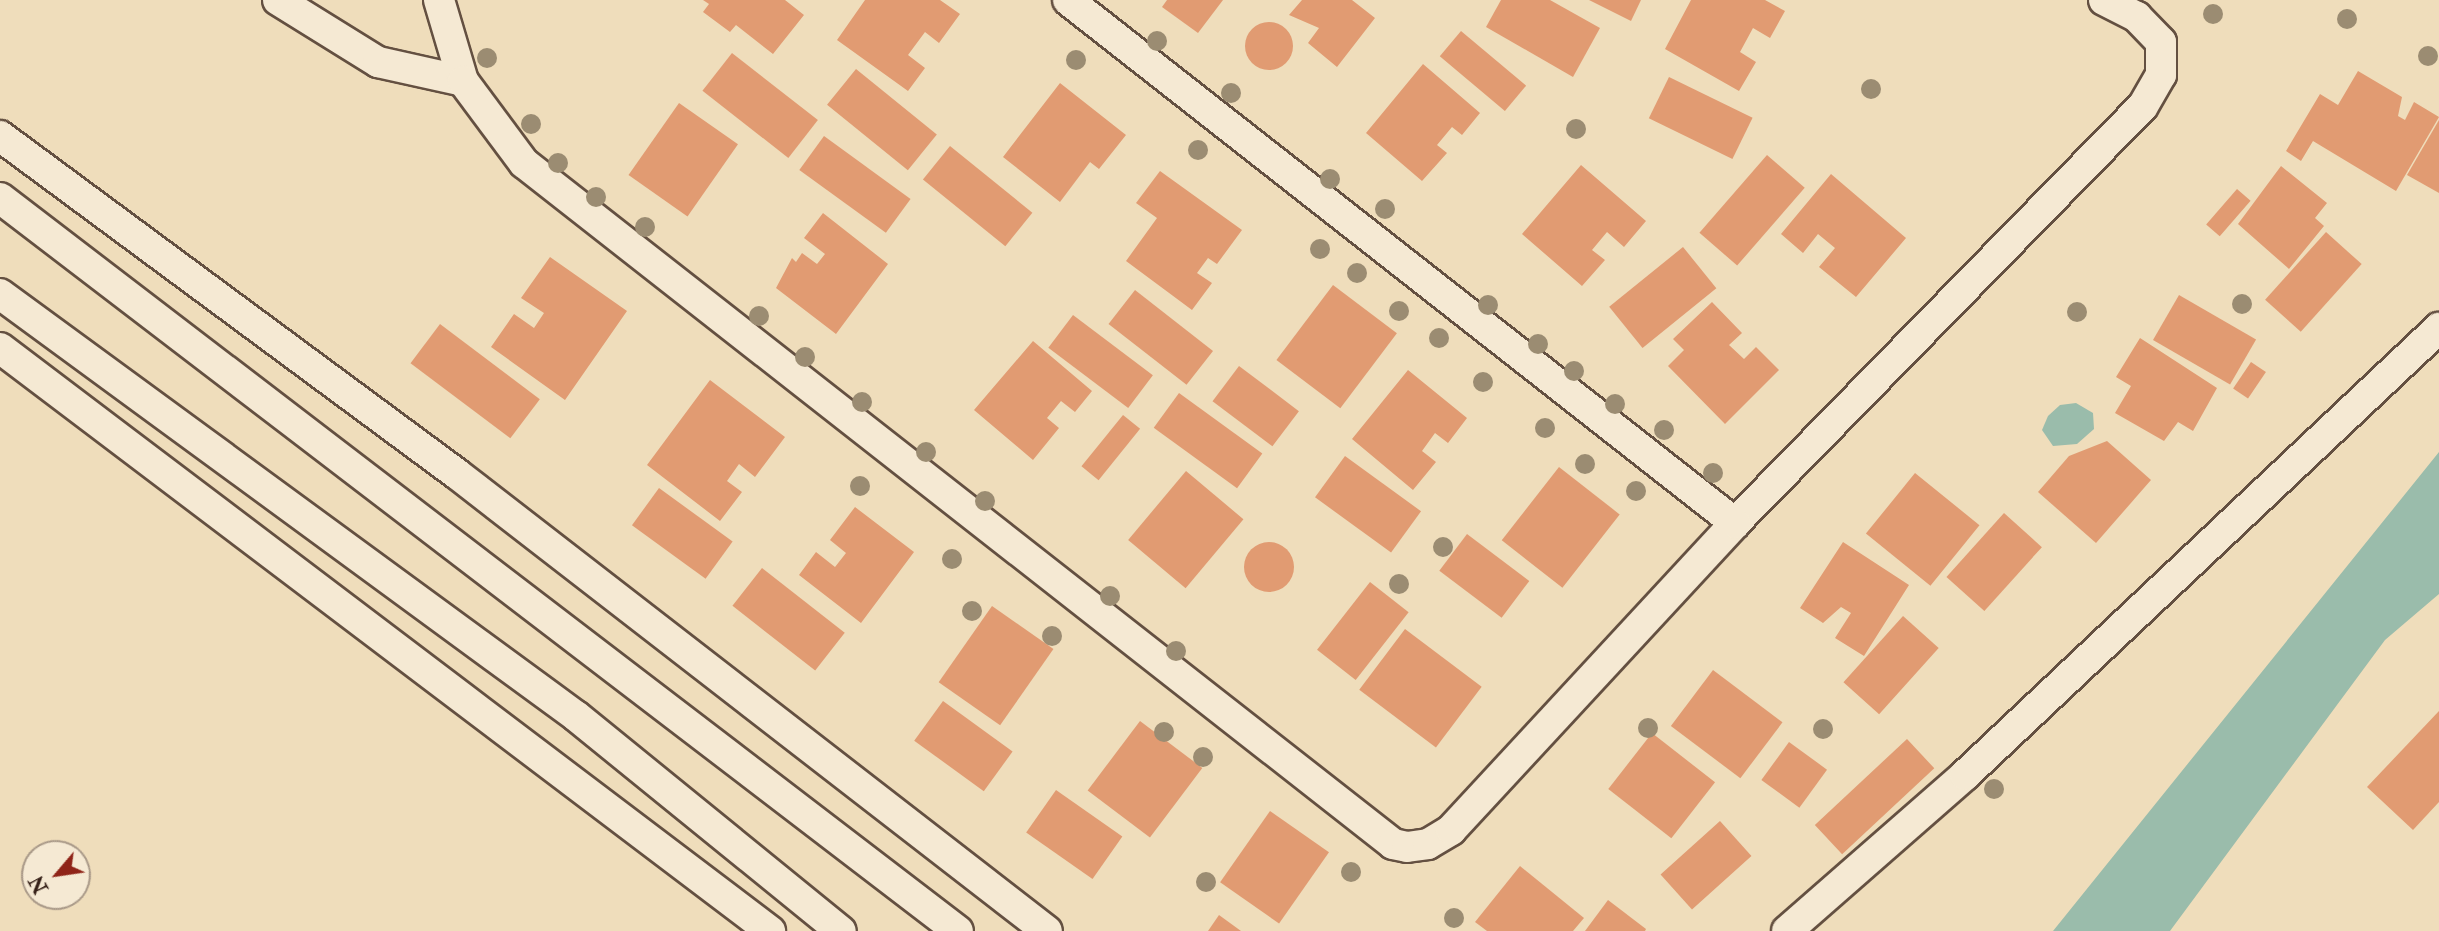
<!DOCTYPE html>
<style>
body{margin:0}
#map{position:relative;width:2439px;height:931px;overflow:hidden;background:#efddbb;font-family:"IM FELL Double Pica",serif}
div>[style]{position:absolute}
.water>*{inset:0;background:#9abcab}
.building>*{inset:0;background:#e19b72;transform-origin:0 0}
.round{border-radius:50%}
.roads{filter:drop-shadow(2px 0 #645041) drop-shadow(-2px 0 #645041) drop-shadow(0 2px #645041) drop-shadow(0 -2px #645041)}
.street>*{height:30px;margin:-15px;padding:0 15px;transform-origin:15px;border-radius:15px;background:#f5e9d3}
.trees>*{width:20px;height:20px;margin:-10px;border-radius:50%;background:#9b8c72}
span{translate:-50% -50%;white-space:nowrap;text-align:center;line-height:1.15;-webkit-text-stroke:5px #f5e9d3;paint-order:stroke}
.north{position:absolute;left:21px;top:840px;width:70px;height:70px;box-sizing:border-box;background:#f5e9d3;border:2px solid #a99988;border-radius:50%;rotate:241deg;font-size:19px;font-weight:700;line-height:28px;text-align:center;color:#362118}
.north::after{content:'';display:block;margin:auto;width:24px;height:32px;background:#8f2418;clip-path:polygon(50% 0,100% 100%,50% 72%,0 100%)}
</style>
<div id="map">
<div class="water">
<i style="clip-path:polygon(2076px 403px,2093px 413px,2094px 429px,2077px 444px,2053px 446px,2042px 430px,2048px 416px,2060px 405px)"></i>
<i style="clip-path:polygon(2439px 452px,2439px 594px,2385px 640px,2170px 931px,2053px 931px)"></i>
</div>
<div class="building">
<i style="clip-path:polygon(703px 0,785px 0,804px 15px,773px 54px,736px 25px,730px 32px,703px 12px,709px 4px)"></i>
<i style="clip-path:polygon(865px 0,940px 0,960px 14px,939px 43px,925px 32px,908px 55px,925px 68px,908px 91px,837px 40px)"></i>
<i style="clip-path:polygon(1167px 0,1223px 0,1198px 33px,1162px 7px)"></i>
<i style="clip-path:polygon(1302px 0,1352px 0,1375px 18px,1337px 67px,1308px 43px,1319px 28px,1289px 15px)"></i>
<i style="clip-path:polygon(1501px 0,1550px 0,1600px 28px,1573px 77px,1486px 27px)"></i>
<i style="clip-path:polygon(1589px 0,1641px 0,1631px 21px)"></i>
<i style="clip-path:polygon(1691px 0,1765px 0,1785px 11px,1770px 38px,1753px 28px,1740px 52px,1756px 62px,1739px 91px,1665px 49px)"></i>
<i class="round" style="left:1245px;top:22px;width:48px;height:48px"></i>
<i style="left:1461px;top:31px;width:85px;height:33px;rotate:40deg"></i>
<i style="left:732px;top:53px;width:109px;height:48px;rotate:38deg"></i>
<i style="clip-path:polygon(1423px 64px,1480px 113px,1462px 135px,1452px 127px,1437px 145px,1447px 153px,1422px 181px,1366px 133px)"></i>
<i style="left:856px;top:69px;width:104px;height:46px;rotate:39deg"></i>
<i style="clip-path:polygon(2358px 71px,2402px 97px,2398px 116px,2405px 120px,2414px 102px,2439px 117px,2396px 191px,2313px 141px,2301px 161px,2286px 151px,2320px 94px,2338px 105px)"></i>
<i style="left:1669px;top:77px;width:93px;height:46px;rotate:26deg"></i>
<i style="clip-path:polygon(1060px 83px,1126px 135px,1099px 169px,1090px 162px,1060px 202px,1003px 157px)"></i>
<i style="left:679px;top:103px;width:72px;height:88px;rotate:35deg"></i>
<i style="clip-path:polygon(2439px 120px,2439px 193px,2407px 175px)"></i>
<i style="left:824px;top:136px;width:107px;height:42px;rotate:36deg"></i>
<i style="left:950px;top:146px;width:106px;height:43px;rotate:39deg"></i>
<i style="left:1767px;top:155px;width:50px;height:103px;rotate:41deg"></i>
<i style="clip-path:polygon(1581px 165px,1646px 221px,1624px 247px,1607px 232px,1592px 250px,1605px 260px,1582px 286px,1522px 234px)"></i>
<i style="clip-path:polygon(2281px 166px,2327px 203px,2315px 218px,2324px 226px,2289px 269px,2238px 224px)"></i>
<i style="clip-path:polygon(1160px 171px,1242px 230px,1217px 264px,1208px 258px,1197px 273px,1212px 283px,1192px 310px,1126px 261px,1157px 218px,1136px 203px)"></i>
<i style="clip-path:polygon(1831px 174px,1906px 238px,1856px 297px,1819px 267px,1835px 248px,1818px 234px,1803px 253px,1781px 234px)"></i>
<i style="left:2237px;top:189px;width:18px;height:47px;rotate:41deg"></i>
<i style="clip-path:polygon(823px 213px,888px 264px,836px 334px,776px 288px,792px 258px,796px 262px,802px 253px,817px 264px,825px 254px,804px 238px)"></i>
<i style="left:2326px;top:232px;width:48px;height:91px;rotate:42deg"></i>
<i style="left:1683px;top:247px;width:53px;height:95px;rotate:51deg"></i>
<i style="clip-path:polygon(550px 257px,627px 311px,565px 400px,491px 347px,514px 314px,534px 328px,544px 313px,521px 298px)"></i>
<i style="left:1333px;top:285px;width:80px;height:94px;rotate:37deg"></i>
<i style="left:1135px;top:290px;width:99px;height:43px;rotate:38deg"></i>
<i style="left:2179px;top:295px;width:89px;height:52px;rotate:30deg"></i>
<i style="clip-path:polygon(1712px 302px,1742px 333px,1729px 345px,1744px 359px,1756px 347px,1779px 370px,1725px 424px,1668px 366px,1684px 350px,1673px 339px)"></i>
<i style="left:1073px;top:315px;width:100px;height:41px;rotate:37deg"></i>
<i style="left:440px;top:324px;width:125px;height:49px;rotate:37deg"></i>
<i style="clip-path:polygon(2140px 338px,2217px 388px,2193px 431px,2178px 422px,2164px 441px,2115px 413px,2131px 386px,2116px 377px)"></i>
<i style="clip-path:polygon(1033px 341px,1092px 391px,1075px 412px,1061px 401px,1047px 418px,1059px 428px,1033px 460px,974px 410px)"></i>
<i style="left:2251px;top:362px;width:18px;height:32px;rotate:34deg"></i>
<i style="left:1239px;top:366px;width:75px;height:44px;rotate:37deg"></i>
<i style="clip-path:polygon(1408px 370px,1467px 418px,1448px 443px,1435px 433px,1422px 451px,1436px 462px,1413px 490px,1352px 439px)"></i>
<i style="clip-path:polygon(710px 380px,785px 437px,755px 477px,739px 464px,727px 481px,742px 492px,720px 521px,647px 465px)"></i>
<i style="left:1179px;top:393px;width:103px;height:43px;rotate:36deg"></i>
<i style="left:1123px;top:415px;width:22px;height:66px;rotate:39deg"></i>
<i style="clip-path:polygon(2107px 441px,2151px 480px,2096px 543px,2038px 492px,2069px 456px)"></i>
<i style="left:1345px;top:456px;width:94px;height:51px;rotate:36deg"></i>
<i style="left:1559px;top:467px;width:77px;height:93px;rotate:38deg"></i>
<i style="left:1186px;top:471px;width:75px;height:90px;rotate:40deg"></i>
<i style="left:1915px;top:473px;width:83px;height:78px;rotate:39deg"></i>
<i style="left:659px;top:488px;width:91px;height:46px;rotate:36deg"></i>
<i style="clip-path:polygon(855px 507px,914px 552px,861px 623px,799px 575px,816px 552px,835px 567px,846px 553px,830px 540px)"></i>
<i style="left:2004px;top:513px;width:51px;height:86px;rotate:42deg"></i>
<i style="left:1467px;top:534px;width:78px;height:46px;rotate:37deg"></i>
<i class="round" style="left:1244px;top:542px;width:50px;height:50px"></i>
<i style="clip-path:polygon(1843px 542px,1909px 585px,1864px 656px,1835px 638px,1851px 613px,1841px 607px,1823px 623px,1800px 608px)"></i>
<i style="left:762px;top:568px;width:105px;height:48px;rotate:38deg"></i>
<i style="left:1370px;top:582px;width:49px;height:86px;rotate:38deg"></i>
<i style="left:992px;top:606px;width:75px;height:93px;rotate:35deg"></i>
<i style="left:1903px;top:616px;width:48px;height:89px;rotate:42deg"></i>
<i style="left:1405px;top:629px;width:96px;height:76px;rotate:37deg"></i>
<i style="left:1713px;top:670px;width:87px;height:70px;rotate:37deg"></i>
<i style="left:943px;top:701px;width:86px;height:49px;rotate:36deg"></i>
<i style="clip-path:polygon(2439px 711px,2439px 802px,2413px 830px,2367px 787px)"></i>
<i style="left:1140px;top:721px;width:78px;height:87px;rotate:37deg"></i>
<i style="left:1652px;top:733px;width:80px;height:71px;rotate:38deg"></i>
<i style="left:1907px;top:739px;width:40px;height:126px;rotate:47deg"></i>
<i style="left:1789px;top:742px;width:47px;height:47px;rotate:36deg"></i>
<i style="left:1056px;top:790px;width:81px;height:52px;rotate:35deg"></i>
<i style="left:1270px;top:811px;width:72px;height:87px;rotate:35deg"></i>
<i style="left:1720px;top:821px;width:47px;height:80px;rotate:48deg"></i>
<i style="clip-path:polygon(1520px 866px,1584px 918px,1573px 931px,1487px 931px,1475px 922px)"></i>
<i style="clip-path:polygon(1608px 900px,1646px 929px,1645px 931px,1585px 931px)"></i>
<i style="clip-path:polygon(1219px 915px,1241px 931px,1208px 931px)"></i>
</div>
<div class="roads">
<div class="street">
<i style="left:278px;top:0;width:118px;rotate:31.8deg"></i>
<i style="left:378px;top:62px;width:87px;rotate:12.6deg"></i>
<i style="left:439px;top:0;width:84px;rotate:73.5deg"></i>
<i style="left:463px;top:81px;width:102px;rotate:53.4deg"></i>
<i style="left:524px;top:163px;width:1104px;rotate:38.08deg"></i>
<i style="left:1393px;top:844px;width:14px;rotate:12deg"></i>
<i style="left:1407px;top:847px;width:21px;rotate:-8deg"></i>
<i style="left:1428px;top:844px;width:27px;rotate:-31deg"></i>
<i style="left:1451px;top:830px;width:418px;rotate:-47.2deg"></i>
<i style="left:1735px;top:523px;width:583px;rotate:-45.63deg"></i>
<i style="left:2143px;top:106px;width:36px;rotate:-60deg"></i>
<i style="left:2161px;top:75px;width:33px;rotate:-90deg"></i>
<i style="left:2161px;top:42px;width:35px;rotate:-134deg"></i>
<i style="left:2137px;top:17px;width:37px;rotate:-153deg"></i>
<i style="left:1068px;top:0;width:848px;rotate:38.1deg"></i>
<i style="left:0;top:136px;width:568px;rotate:36.49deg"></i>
<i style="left:457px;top:474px;width:746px;rotate:37.76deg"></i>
<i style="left:0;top:198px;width:1206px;rotate:37.42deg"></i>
<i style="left:0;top:294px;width:714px;rotate:36.23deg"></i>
<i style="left:576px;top:716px;width:341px;rotate:39.1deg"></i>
<i style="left:0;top:348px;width:966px;rotate:37.13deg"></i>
<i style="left:1787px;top:931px;width:237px;rotate:-41.2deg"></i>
<i style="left:1965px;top:775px;width:652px;rotate:-43.32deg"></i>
</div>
</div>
<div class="trees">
<i style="left:2213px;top:14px"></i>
<i style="left:2347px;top:19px"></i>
<i style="left:1157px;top:41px"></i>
<i style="left:2428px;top:56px"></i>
<i style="left:487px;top:58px"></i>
<i style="left:1076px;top:60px"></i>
<i style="left:1871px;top:89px"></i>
<i style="left:1231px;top:93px"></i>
<i style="left:531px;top:124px"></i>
<i style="left:1576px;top:129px"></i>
<i style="left:1198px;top:150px"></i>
<i style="left:558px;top:163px"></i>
<i style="left:1330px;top:179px"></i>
<i style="left:596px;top:197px"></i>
<i style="left:1385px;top:209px"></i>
<i style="left:645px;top:227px"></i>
<i style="left:1320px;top:249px"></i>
<i style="left:1357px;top:273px"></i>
<i style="left:2242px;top:304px"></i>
<i style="left:1488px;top:305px"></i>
<i style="left:1399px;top:311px"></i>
<i style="left:2077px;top:312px"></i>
<i style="left:759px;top:316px"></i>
<i style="left:1439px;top:338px"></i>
<i style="left:1538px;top:344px"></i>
<i style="left:805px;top:357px"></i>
<i style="left:1574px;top:371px"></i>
<i style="left:1483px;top:382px"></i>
<i style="left:862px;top:402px"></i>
<i style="left:1615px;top:404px"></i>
<i style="left:1545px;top:428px"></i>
<i style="left:1664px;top:430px"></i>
<i style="left:926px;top:452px"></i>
<i style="left:1585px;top:464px"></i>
<i style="left:1713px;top:473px"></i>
<i style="left:860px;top:486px"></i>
<i style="left:1636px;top:491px"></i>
<i style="left:985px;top:501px"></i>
<i style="left:1443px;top:547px"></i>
<i style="left:952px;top:559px"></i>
<i style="left:1399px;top:584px"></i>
<i style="left:1110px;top:596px"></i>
<i style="left:972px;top:611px"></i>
<i style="left:1052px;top:636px"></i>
<i style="left:1176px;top:651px"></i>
<i style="left:1648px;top:728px"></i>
<i style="left:1823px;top:729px"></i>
<i style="left:1164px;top:732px"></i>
<i style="left:1203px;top:757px"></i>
<i style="left:1994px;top:789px"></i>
<i style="left:1351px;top:872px"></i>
<i style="left:1206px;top:882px"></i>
<i style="left:1454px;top:918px"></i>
</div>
<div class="north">N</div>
</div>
